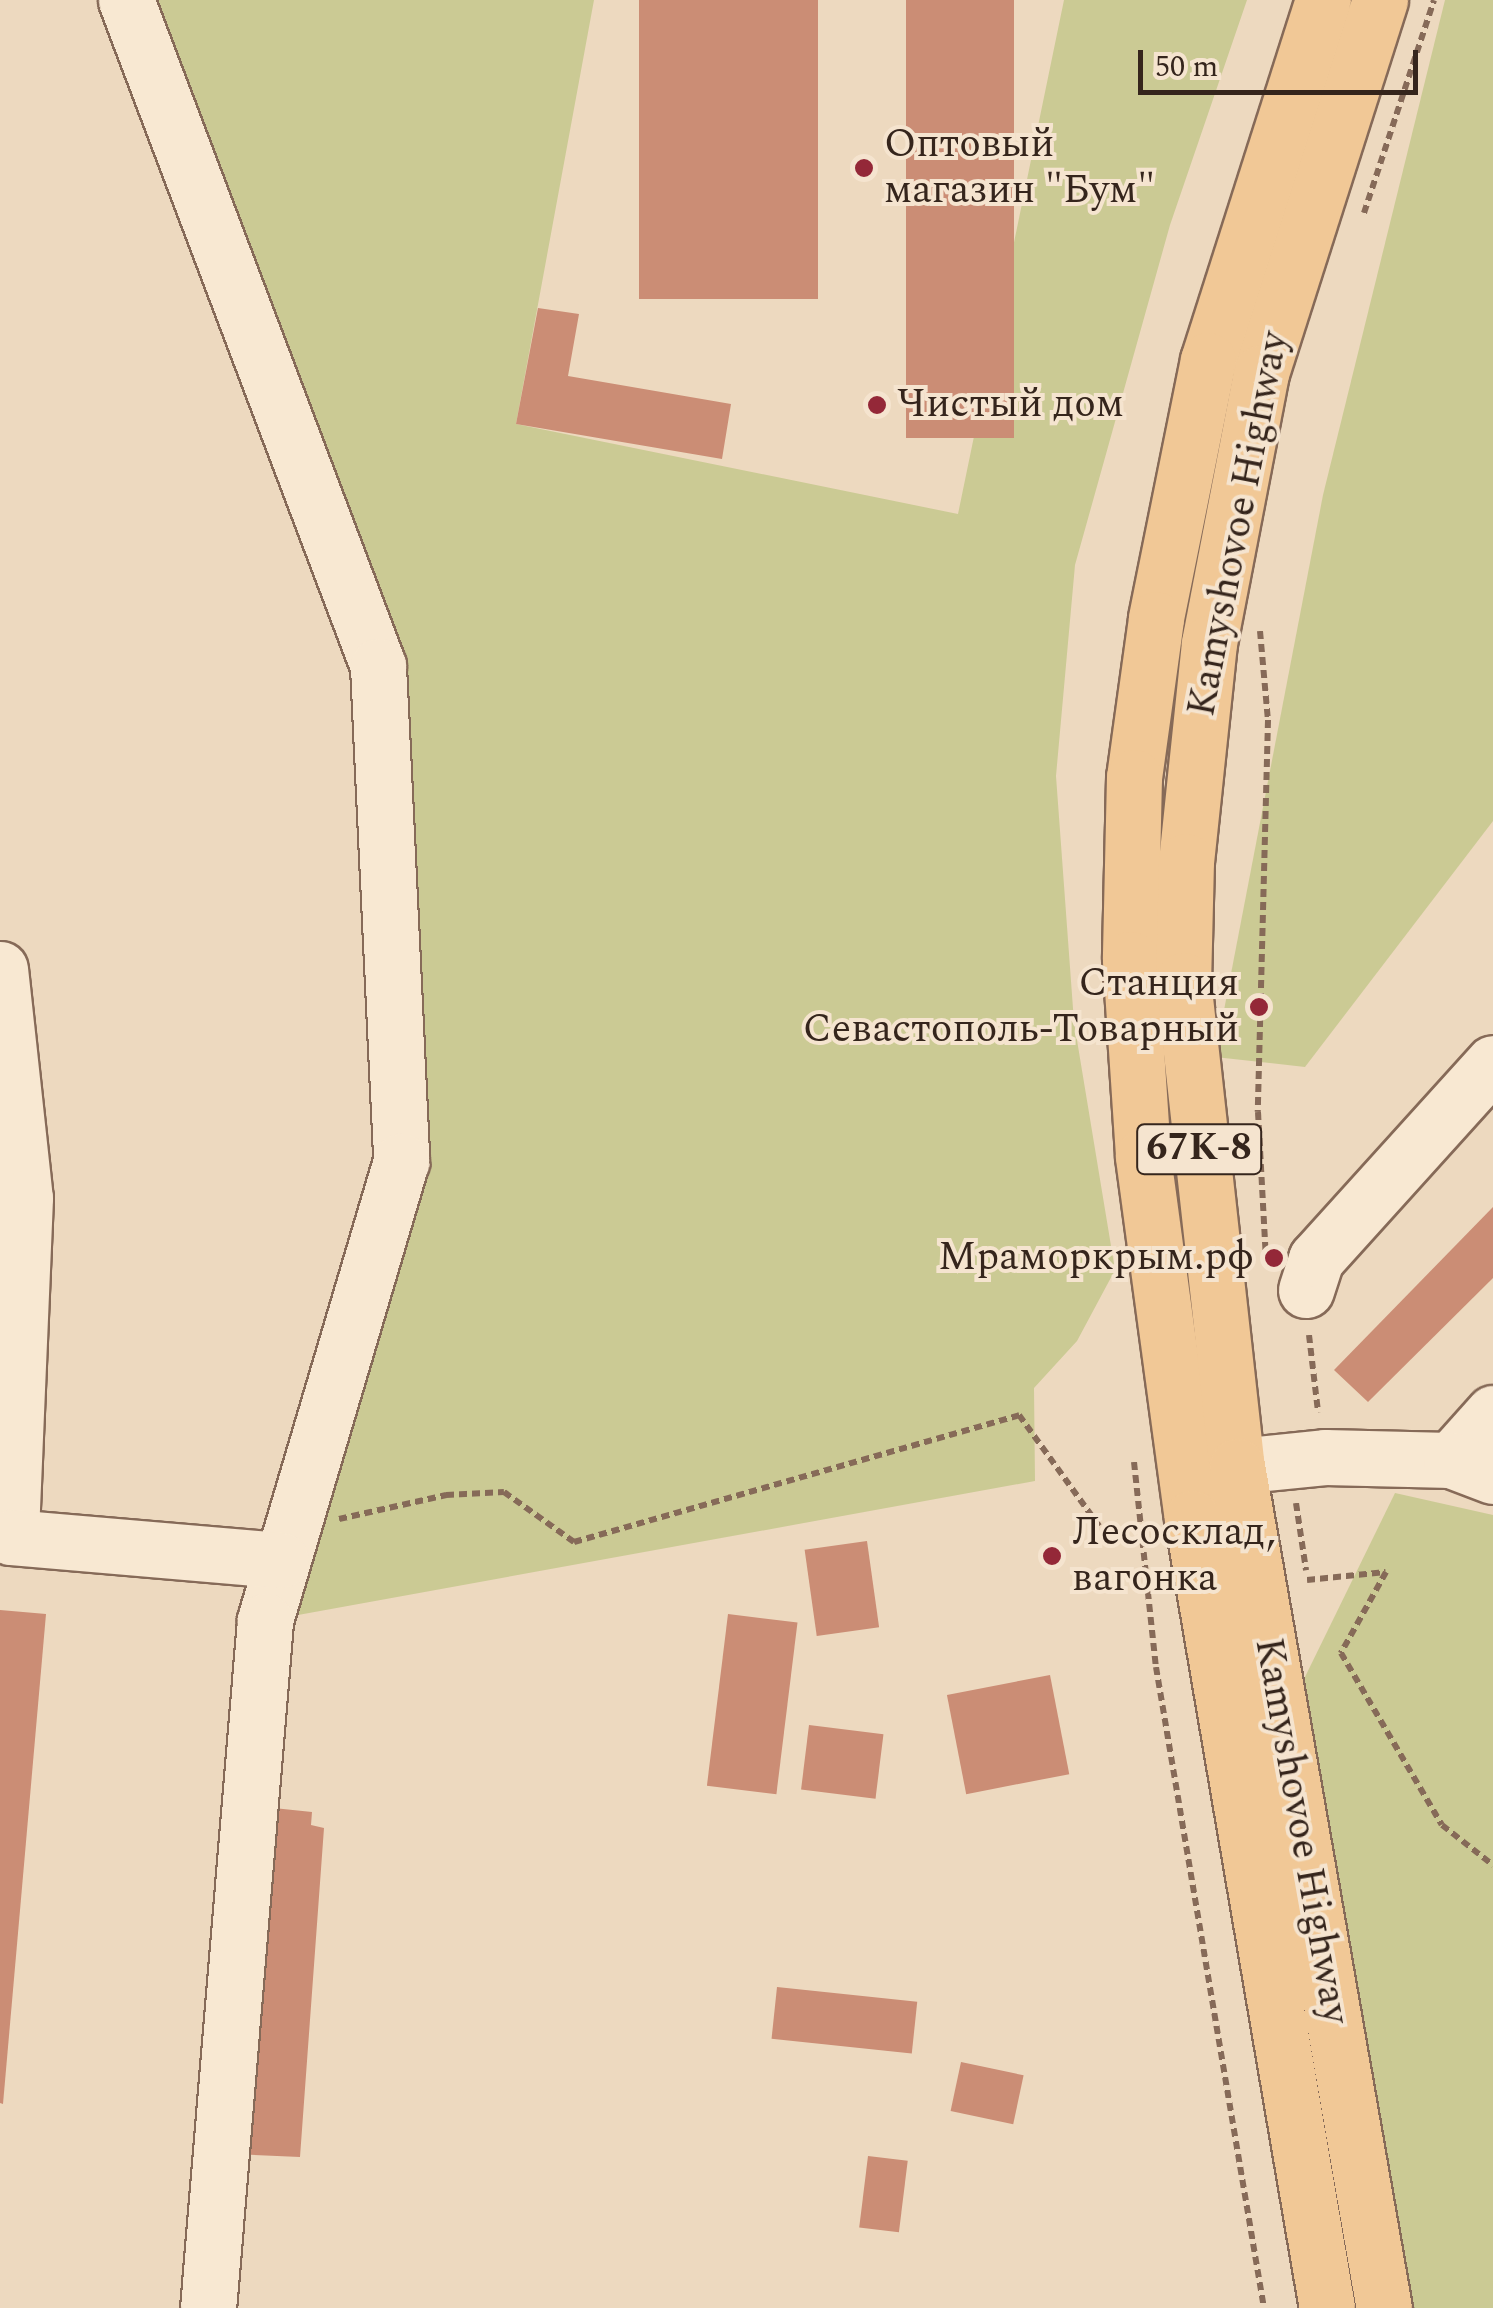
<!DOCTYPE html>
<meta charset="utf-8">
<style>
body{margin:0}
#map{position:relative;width:1493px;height:2308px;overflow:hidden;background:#edd9bf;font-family:Spectral,serif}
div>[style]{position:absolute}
.green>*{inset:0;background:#cbca94}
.building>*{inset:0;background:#cb8d75;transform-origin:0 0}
.path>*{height:6px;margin-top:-3px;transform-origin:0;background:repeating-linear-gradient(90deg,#866a58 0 8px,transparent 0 13px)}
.roads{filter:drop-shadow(2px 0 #866a58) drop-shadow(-2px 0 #866a58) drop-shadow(0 2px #866a58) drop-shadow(0 -2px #866a58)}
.minor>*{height:55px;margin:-27.5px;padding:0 27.5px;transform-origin:27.5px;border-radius:27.5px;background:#f8e8d2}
.major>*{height:55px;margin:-27.5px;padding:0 27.5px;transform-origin:27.5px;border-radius:27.5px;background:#f1c896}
.dots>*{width:28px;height:28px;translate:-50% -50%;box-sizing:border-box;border:5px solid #f5e4cf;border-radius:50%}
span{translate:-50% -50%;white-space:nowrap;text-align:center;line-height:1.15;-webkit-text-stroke:8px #f5e4cf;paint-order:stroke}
.shield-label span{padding:2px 8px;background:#f5e4cf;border:2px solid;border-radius:8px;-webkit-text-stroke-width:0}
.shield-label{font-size:38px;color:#35251c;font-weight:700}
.poi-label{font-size:40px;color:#35251c}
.left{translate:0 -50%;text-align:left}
.right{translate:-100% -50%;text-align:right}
.street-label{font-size:40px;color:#35251c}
.scale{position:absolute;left:1138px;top:50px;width:280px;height:45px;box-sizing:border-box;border:5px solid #35251c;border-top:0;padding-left:12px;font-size:30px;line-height:35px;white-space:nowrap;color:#35251c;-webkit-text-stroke:8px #f5e4cf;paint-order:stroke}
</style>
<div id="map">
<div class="green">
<i style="clip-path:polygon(126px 0,594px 0,516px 424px,958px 514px,1064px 0,1247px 0,1170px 225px,1075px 565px,1056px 776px,1074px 1022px,1115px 1270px,1077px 1341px,1034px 1388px,1035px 1481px,265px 1621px,401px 1161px,378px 666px)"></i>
<i style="clip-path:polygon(1445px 0,1493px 0,1493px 821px,1305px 1067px,1215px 1057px,1323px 495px)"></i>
<i style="clip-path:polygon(1395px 1493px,1493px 1515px,1493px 2308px,1403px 2308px,1304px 1679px)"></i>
</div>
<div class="building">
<i style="left:639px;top:0;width:179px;height:299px"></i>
<i style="left:906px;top:0;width:108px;height:438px"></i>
<i style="clip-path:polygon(538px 308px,579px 314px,568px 376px,731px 404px,722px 459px,516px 424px)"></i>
<i style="clip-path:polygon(1493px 1207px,1493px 1278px,1368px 1402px,1334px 1370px)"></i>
<i style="left:867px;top:1541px;width:87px;height:63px;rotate:82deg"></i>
<i style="clip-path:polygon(0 1610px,46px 1614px,3px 2104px,0 2103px)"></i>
<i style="left:728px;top:1614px;width:70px;height:173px;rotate:7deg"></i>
<i style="left:1050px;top:1675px;width:101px;height:105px;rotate:79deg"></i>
<i style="left:809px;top:1725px;width:75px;height:65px;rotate:7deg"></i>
<i style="clip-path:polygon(264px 1807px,312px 1812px,311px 1825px,324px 1828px,300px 2157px,233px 2154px)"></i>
<i style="left:777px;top:1987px;width:141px;height:52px;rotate:6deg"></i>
<i style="left:961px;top:2062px;width:64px;height:50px;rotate:12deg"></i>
<i style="left:868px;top:2156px;width:40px;height:72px;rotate:7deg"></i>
</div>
<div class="path">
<i style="left:1364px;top:213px;width:224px;rotate:-71.8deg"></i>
<i style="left:1260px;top:631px;width:89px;rotate:84.9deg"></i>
<i style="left:1268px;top:720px;width:392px;rotate:91.5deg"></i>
<i style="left:1258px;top:1112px;width:146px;rotate:86.9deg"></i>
<i style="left:1309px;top:1335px;width:78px;rotate:83.3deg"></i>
<i style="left:1134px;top:1462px;width:206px;rotate:83.9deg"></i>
<i style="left:1156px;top:1667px;width:650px;rotate:80.44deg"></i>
<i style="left:1296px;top:1503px;width:68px;rotate:81.5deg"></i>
<i style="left:339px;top:1519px;width:110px;rotate:-12.6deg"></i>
<i style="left:446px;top:1495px;width:58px;rotate:-3deg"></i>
<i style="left:504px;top:1492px;width:86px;rotate:35.5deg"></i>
<i style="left:574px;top:1542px;width:463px;rotate:-15.9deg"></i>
<i style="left:1019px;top:1415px;width:137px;rotate:54.2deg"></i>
<i style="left:1307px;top:1580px;width:79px;rotate:-5.8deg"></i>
<i style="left:1386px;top:1572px;width:93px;rotate:119.1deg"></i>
<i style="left:1341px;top:1653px;width:199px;rotate:59.6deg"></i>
<i style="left:1442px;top:1825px;width:65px;rotate:38.1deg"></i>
</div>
<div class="roads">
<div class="minor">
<i style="left:126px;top:0;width:712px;rotate:69.27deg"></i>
<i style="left:378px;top:666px;width:496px;rotate:87.3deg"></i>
<i style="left:401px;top:1161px;width:480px;rotate:106.5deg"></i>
<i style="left:265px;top:1621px;width:689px;rotate:94.74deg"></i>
<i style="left:0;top:969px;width:230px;rotate:83.8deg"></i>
<i style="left:25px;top:1198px;width:339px;rotate:92.4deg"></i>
<i style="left:11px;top:1537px;width:14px;rotate:-141deg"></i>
<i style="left:1306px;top:1290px;width:33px;rotate:-72deg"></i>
<i style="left:1316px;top:1259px;width:264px;rotate:-47.9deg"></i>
<i style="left:1451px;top:1460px;width:63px;rotate:-48.2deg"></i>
<i style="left:1237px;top:1466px;width:88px;rotate:-5.8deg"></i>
<i style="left:1325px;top:1457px;width:126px;rotate:1.4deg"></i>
<i style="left:1451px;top:1460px;width:45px;rotate:20.9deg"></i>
<i style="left:11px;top:1537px;width:271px;rotate:4.9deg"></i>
</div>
<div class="major">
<i style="left:1323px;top:0;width:378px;rotate:107.7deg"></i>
<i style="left:1208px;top:360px;width:264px;rotate:101.4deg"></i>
<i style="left:1156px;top:619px;width:160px;rotate:97.9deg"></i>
<i style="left:1134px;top:777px;width:182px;rotate:91.3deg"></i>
<i style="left:1130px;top:959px;width:198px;rotate:86.2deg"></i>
<i style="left:1143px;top:1157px;width:364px;rotate:82.3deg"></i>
<i style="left:1192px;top:1518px;width:801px;rotate:80.3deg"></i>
<i style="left:1380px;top:0;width:392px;rotate:107.7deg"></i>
<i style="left:1261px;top:373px;width:275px;rotate:100.9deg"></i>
<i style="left:1209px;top:643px;width:219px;rotate:96deg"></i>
<i style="left:1186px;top:861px;width:119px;rotate:91.4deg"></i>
<i style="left:1183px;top:980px;width:489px;rotate:83.7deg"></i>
<i style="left:1237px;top:1466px;width:855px;rotate:80.1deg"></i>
</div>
</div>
<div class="dots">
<i style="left:864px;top:168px;background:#942838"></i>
<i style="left:877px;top:405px;background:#942838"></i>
<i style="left:1259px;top:1007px;background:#942838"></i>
<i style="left:1274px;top:1258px;background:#942838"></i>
<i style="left:1052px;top:1556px;background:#942838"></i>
</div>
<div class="shield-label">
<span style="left:1199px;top:1149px">67К-8</span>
</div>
<div class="poi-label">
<span class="left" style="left:884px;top:168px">Оптовый<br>магазин "Бум"</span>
<span class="left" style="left:897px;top:405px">Чистый дом</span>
<span class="right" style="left:1239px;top:1007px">Станция<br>Севастополь-Товарный</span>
<span class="right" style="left:1254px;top:1258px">Мраморкрым.рф</span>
<span class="left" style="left:1072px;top:1556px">Лесосклад,<br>вагонка</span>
</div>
<div class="street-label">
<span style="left:1239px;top:524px;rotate:-79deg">Kamyshovoe Highway</span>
<span style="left:1301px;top:1831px;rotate:80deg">Kamyshovoe Highway</span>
</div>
<div class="scale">50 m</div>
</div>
